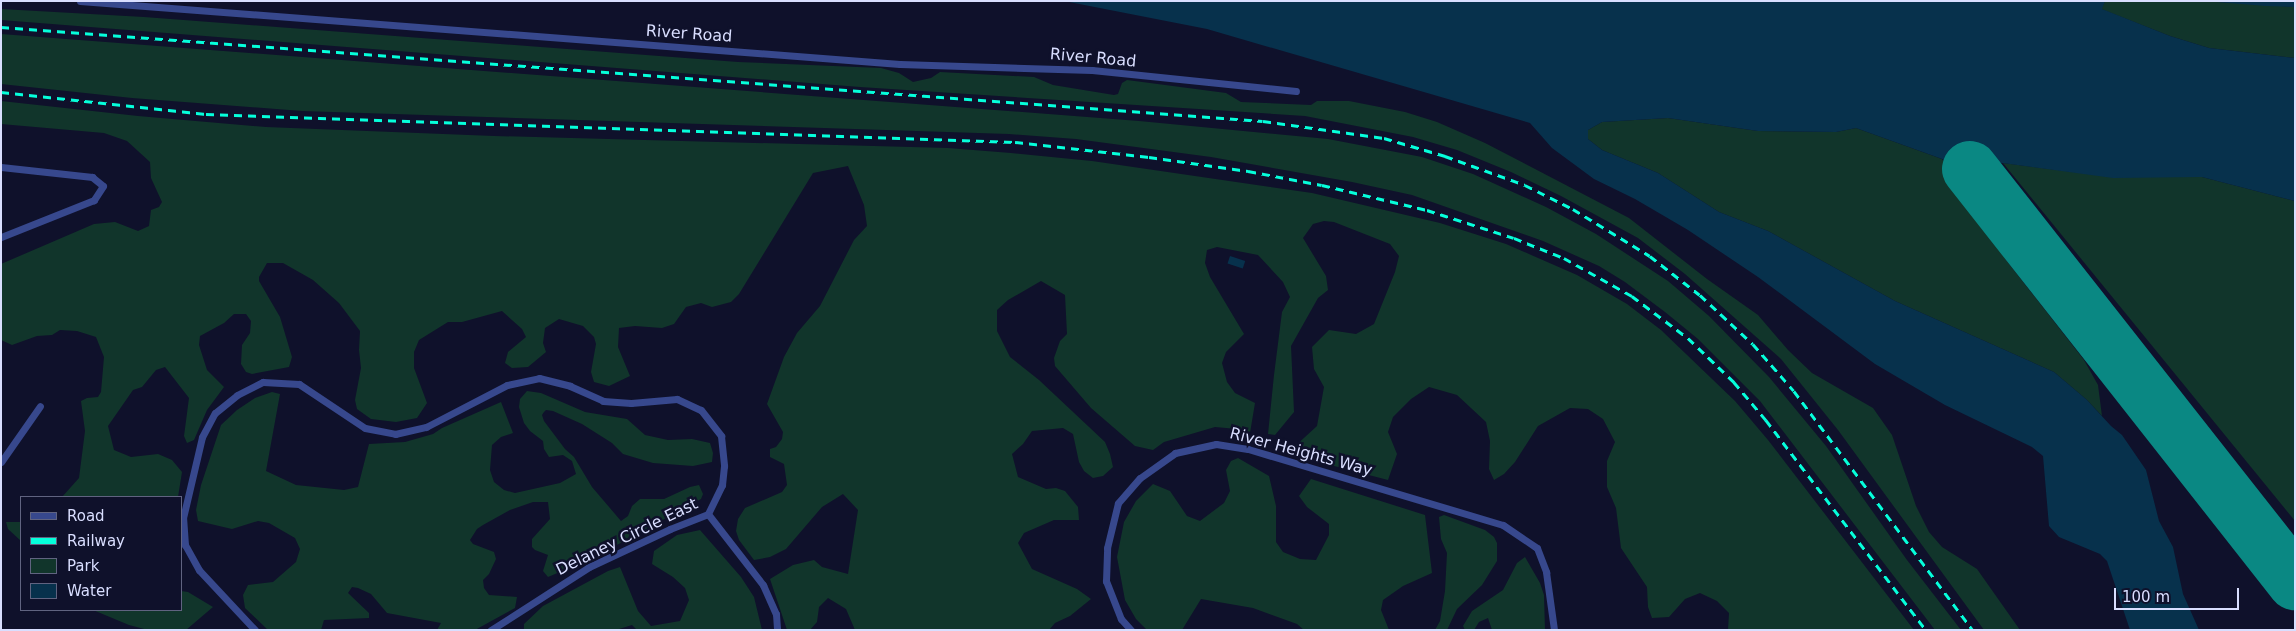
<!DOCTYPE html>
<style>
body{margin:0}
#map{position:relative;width:2296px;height:631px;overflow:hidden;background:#0f112b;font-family:"DejaVu Sans",sans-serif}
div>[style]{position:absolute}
.green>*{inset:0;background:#11352b}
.water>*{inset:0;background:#07314c;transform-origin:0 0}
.runway>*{height:56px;margin:-28px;padding:0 28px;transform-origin:28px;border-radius:28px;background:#0a8883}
.minor>*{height:7px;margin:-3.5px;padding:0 3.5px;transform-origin:3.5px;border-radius:3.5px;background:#37488d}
.rail>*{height:2.5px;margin-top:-1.25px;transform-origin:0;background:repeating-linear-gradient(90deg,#05ffdb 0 8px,transparent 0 14px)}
span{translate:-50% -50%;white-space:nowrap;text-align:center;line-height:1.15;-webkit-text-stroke:5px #0f112b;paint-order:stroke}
.street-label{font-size:16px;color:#d9deff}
.frame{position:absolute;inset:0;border:2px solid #d9deff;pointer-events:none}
.legend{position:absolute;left:20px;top:496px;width:162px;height:115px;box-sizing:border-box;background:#0f112b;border:1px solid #606380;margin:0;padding:6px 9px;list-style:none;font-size:15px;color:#d9deff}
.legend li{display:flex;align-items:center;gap:10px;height:25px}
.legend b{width:25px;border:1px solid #606380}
.scale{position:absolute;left:2114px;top:588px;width:125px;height:22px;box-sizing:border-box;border:2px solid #d9deff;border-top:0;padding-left:6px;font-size:15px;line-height:18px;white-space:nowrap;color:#d9deff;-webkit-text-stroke:4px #0f112b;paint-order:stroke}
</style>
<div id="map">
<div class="green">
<i style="clip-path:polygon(2105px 1px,2204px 1px,2295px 7px,2295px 58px,2209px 48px,2170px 36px,2101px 9px)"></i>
<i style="clip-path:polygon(1px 9px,144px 17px,738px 62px,881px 68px,899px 73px,913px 82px,931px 78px,940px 72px,1034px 77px,1053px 85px,1114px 95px,1118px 94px,1122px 83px,1127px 80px,1226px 93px,1241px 102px,1311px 105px,1317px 101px,1349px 101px,1405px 112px,1437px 122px,1485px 143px,1629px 218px,1707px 279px,1758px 315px,1788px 350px,1812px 373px,1873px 408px,1892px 435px,1916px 506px,1929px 532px,1942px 547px,1977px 569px,2020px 630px,1984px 630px,1838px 430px,1781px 359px,1685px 274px,1638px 238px,1561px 196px,1511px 172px,1457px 150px,1413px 137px,1305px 116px,860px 87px,1px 20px)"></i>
<i style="clip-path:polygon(1px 34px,1139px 121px,1328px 139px,1422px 157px,1473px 174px,1546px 207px,1596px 234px,1668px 281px,1709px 316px,1769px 377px,1826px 446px,1907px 560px,1961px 630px,1935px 630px,1760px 401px,1698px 339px,1665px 312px,1625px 282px,1599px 266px,1543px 241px,1412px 195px,1352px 182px,1211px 157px,1076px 139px,1009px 134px,302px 111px,132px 98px,1px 84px)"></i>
<i style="clip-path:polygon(1px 101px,138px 116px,266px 127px,494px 136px,948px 148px,1011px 153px,1092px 161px,1312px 193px,1440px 223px,1506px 244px,1577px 275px,1627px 304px,1661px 330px,1735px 401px,1768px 440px,1914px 630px,1728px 630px,1729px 613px,1717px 601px,1700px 593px,1685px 599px,1669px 617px,1652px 618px,1648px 607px,1647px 587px,1621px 548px,1616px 508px,1607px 487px,1607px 461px,1615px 442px,1603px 419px,1588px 409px,1570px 408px,1538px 426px,1515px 462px,1504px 474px,1494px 480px,1489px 469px,1490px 441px,1486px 422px,1457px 395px,1429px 387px,1411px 399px,1393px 417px,1388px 432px,1397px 454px,1388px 480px,1292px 455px,1293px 448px,1317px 426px,1324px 387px,1314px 369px,1312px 347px,1329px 330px,1356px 334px,1374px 324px,1395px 272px,1399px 256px,1390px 244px,1334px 222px,1324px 221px,1313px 224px,1303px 238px,1326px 276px,1328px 290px,1318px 298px,1291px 346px,1294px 412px,1275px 435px,1268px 434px,1274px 375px,1282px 312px,1290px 297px,1283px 282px,1258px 255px,1217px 247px,1207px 250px,1205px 263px,1210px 277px,1244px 334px,1226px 352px,1222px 363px,1227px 382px,1235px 393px,1255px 403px,1250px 433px,1237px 429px,1215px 427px,1164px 442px,1153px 450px,1135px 446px,1091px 408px,1055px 366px,1054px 358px,1060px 341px,1067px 334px,1065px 295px,1041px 281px,1008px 300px,997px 310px,997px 331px,1010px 357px,1039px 380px,1105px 442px,1110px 454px,1113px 467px,1103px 476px,1093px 478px,1084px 471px,1079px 462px,1073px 434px,1063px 428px,1032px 431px,1023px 444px,1012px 454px,1018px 477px,1046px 489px,1056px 488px,1065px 491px,1078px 507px,1079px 520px,1054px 520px,1024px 533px,1018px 543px,1032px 569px,1077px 589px,1091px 599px,1070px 616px,1055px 623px,1049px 630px,855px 630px,846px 609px,828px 598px,819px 607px,817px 622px,810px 630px,787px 630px,770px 579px,793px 565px,814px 560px,822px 567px,848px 574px,858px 510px,843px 494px,822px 507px,786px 549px,770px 557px,754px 560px,739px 540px,736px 531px,738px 519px,745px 508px,782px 492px,787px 485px,784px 464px,770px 457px,770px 449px,776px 447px,782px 439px,783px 432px,767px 404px,784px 357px,797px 333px,820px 306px,854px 240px,867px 226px,864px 205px,848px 166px,813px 173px,739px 294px,731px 302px,712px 307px,701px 303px,686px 307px,674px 324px,662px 328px,635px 326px,619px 328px,618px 347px,630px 376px,609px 386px,594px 382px,591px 372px,596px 344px,594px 337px,583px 326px,559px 319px,545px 328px,543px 343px,546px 352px,528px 367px,512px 368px,505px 363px,508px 352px,526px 337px,522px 329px,502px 311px,462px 322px,448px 322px,419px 340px,414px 352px,414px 368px,427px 403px,417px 418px,396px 422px,371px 419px,357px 409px,355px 400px,361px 368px,359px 350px,360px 331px,339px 303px,313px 280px,283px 263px,267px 263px,259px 277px,259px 281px,280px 317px,292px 357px,289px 367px,252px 374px,246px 372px,241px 364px,242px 345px,250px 333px,251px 321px,246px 314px,234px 314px,224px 323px,200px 336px,199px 345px,207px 370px,224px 387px,207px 410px,194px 440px,187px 443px,184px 436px,189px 398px,165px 367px,156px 370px,142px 387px,133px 390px,108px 426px,114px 450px,131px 457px,158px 454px,172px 460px,182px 472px,178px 497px,62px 497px,79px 478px,85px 431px,81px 401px,87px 398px,98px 397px,101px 392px,104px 357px,96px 337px,77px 331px,60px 330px,52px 335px,37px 336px,12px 345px,1px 340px,1px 264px,94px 224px,115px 222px,138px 231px,149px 226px,151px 210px,159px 207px,162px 202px,151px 178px,150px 162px,127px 141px,104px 133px,1px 124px)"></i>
<i style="clip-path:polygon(1668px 118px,1758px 131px,1836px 132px,1856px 128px,1942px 159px,2006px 260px,2084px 360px,2098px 385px,2102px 416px,2087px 400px,2054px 372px,1895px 301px,1768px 231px,1719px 212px,1658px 173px,1602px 150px,1588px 139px,1588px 130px,1602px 122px)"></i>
<i style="clip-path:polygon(2003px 163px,2113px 177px,2202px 177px,2295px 201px,2295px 521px)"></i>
<i style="clip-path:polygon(527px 391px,541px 393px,585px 412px,627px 419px,645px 435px,668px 440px,692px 439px,710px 443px,713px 453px,712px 462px,693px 466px,653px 463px,623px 454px,612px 443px,582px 424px,553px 411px,546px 410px,544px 412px,542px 415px,544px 421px,565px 449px,574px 457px,592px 487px,621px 521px,628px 516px,632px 506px,640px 499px,664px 499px,690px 487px,699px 485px,703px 494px,701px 499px,595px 557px,548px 577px,543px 571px,548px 555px,535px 550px,532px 547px,532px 539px,550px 519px,548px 502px,533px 502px,510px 510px,483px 525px,477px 529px,470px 540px,473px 544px,494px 552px,496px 559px,489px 574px,483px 580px,484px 588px,489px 595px,517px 597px,515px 608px,475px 630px,437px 630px,441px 623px,387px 613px,371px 594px,358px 588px,352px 587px,348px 593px,369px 613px,369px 618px,324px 620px,321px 630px,268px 630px,245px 608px,243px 595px,248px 585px,273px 582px,296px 562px,300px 549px,295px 538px,269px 523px,258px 521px,232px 529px,198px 521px,196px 510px,201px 485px,221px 425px,237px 410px,255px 398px,272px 392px,280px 394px,266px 471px,296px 485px,344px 490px,358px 487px,369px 444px,405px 442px,433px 434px,442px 428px,501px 402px,513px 433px,501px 437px,492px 445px,490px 470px,494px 482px,504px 490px,515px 493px,560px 483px,576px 474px,572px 461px,563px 455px,549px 457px,544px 449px,543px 441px,530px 431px,524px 423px,519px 407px,520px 399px)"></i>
<i style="clip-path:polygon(1238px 458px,1269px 476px,1276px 506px,1276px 542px,1283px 552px,1300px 559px,1316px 560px,1329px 535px,1329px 524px,1307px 507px,1299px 496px,1311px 479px,1425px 515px,1432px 573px,1403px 586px,1383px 600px,1381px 610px,1389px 630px,1304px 630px,1297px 624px,1253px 608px,1201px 599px,1182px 630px,1147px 630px,1136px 619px,1125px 600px,1117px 557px,1124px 522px,1136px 501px,1153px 484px,1170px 491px,1187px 516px,1200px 521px,1224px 503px,1230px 491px,1226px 470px,1231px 461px)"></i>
<i style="clip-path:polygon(1444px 515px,1485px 530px,1494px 537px,1497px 543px,1497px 561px,1482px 585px,1457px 609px,1447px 630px,1435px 630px,1440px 621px,1445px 591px,1447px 553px,1441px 539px,1439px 517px)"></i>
<i style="clip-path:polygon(6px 522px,21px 522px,21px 541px,8px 529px)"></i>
<i style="clip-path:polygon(700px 530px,741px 577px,754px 597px,762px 630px,637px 630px,632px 625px,616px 630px,524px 630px,524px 624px,543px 606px,608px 571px,620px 567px,638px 611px,651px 626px,680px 621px,689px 600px,685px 588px,673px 577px,652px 564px,654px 551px,677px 535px)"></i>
<i style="clip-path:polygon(1525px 557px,1540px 583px,1544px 595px,1545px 630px,1492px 630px,1488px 618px,1479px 622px,1474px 630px,1465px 630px,1463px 626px,1472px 611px,1503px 590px,1517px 563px)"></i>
<i style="clip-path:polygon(181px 591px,188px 592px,213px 607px,186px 630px,148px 630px,129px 625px,93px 610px,181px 610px)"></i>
</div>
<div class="water">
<i style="clip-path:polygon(1064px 1px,2105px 1px,2102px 9px,2170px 36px,2209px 48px,2295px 58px,2295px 201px,2202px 177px,2113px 178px,1995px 162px,1945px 160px,1856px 128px,1836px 132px,1758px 131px,1668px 118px,1602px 122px,1588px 130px,1588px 139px,1602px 150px,1658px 173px,1719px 212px,1768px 231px,1895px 301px,2054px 372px,2087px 400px,2111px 426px,2122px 435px,2146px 470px,2159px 521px,2173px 547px,2183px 594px,2199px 630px,2130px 630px,2107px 561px,2100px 554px,2059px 537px,2049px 526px,2043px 456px,2032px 447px,1945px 405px,1875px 364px,1758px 277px,1688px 230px,1635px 199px,1594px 179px,1552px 148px,1530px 123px,1207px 29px)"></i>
<i style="clip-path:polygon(2204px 1px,2295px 1px,2295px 7px,2266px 6px)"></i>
<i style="left:1230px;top:256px;width:16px;height:8px;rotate:18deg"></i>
</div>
<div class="runway">
<i style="left:1970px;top:169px;width:526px;rotate:51.8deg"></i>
</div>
<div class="minor">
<i style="left:80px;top:1px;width:822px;rotate:4.39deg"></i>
<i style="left:900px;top:64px;width:192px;rotate:1.8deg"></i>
<i style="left:1092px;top:70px;width:205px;rotate:5.9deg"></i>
<i style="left:1px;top:167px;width:92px;rotate:6.3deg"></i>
<i style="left:92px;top:177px;width:14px;rotate:39deg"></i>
<i style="left:103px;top:186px;width:17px;rotate:123deg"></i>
<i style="left:94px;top:200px;width:100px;rotate:158.3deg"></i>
<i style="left:1px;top:462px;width:68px;rotate:-55.1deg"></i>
<i style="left:708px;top:514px;width:90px;rotate:52.2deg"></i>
<i style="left:763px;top:585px;width:32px;rotate:66deg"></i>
<i style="left:776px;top:614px;width:16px;rotate:86deg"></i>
<i style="left:255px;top:630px;width:82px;rotate:-133deg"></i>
<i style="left:199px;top:570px;width:29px;rotate:-119deg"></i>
<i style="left:185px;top:545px;width:27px;rotate:-94deg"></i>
<i style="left:183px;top:518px;width:83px;rotate:-76.8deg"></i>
<i style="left:202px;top:437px;width:27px;rotate:-62deg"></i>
<i style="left:215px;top:413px;width:28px;rotate:-39deg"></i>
<i style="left:237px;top:395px;width:29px;rotate:-27deg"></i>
<i style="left:263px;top:382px;width:36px;rotate:3deg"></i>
<i style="left:299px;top:384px;width:79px;rotate:33.7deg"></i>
<i style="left:365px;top:428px;width:31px;rotate:11deg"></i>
<i style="left:395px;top:434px;width:32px;rotate:-13deg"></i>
<i style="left:426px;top:427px;width:91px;rotate:-27.4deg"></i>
<i style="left:507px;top:385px;width:33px;rotate:-12deg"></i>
<i style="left:539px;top:378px;width:32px;rotate:14deg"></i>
<i style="left:570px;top:386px;width:36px;rotate:24deg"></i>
<i style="left:603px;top:401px;width:28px;rotate:4deg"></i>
<i style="left:631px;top:403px;width:46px;rotate:-5deg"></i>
<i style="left:677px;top:399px;width:26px;rotate:25deg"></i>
<i style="left:701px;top:410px;width:33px;rotate:52deg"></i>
<i style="left:721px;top:436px;width:30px;rotate:84deg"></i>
<i style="left:724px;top:466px;width:19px;rotate:96deg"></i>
<i style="left:722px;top:485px;width:32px;rotate:116deg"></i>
<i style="left:708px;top:514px;width:41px;rotate:158.5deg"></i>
<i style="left:670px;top:529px;width:89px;rotate:154.9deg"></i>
<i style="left:589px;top:567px;width:117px;rotate:147.3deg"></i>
<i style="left:1131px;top:630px;width:15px;rotate:-132deg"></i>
<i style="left:1121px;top:619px;width:41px;rotate:-111.5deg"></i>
<i style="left:1106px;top:581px;width:33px;rotate:-88deg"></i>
<i style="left:1107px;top:548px;width:46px;rotate:-76.3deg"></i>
<i style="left:1118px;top:503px;width:33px;rotate:-49deg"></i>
<i style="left:1140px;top:478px;width:43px;rotate:-35.5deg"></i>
<i style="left:1175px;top:453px;width:42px;rotate:-12.4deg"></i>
<i style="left:1216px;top:444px;width:32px;rotate:9deg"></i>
<i style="left:1248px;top:449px;width:266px;rotate:16.6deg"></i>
<i style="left:1503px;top:525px;width:41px;rotate:34.1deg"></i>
<i style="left:1537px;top:548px;width:26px;rotate:69deg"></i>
<i style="left:1546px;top:572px;width:59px;rotate:82.1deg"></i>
</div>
<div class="rail">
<i style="left:1px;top:27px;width:1265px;rotate:4.26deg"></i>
<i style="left:1263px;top:121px;width:122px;rotate:8deg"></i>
<i style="left:1384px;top:138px;width:64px;rotate:16.4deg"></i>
<i style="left:1445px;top:156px;width:85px;rotate:19.9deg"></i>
<i style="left:1525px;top:185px;width:54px;rotate:26.6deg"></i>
<i style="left:1573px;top:209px;width:90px;rotate:31.4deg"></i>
<i style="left:1650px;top:256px;width:63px;rotate:38deg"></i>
<i style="left:1700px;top:295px;width:72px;rotate:42.8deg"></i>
<i style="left:1753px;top:344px;width:62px;rotate:48.9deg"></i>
<i style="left:1794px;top:391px;width:299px;rotate:53.2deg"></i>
<i style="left:1px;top:92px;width:206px;rotate:6.1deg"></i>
<i style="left:206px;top:114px;width:809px;rotate:1.98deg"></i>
<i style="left:1015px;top:142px;width:135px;rotate:6.4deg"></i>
<i style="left:1149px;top:157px;width:100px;rotate:8deg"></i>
<i style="left:1248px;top:171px;width:75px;rotate:10.7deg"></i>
<i style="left:1322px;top:185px;width:108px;rotate:13.4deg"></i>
<i style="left:1427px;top:210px;width:91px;rotate:17.8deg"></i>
<i style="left:1514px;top:238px;width:54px;rotate:21.8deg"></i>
<i style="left:1564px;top:258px;width:78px;rotate:29.2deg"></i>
<i style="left:1632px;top:296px;width:70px;rotate:36.9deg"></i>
<i style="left:1688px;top:338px;width:64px;rotate:43.7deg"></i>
<i style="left:1734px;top:382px;width:50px;rotate:49.9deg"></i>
<i style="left:1766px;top:420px;width:264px;rotate:52.7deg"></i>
</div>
<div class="street-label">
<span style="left:689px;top:34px;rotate:4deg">River Road</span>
<span style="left:1093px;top:58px;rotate:5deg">River Road</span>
<span style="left:1301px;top:452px;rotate:15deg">River Heights Way</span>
<span style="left:627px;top:537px;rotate:-26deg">Delaney Circle East</span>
</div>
<div class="frame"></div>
<ul class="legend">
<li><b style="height:6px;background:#37488d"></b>Road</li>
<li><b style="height:6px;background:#05ffdb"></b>Railway</li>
<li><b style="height:14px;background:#11352b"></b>Park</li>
<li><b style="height:14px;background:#07314c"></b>Water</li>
</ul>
<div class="scale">100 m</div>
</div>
